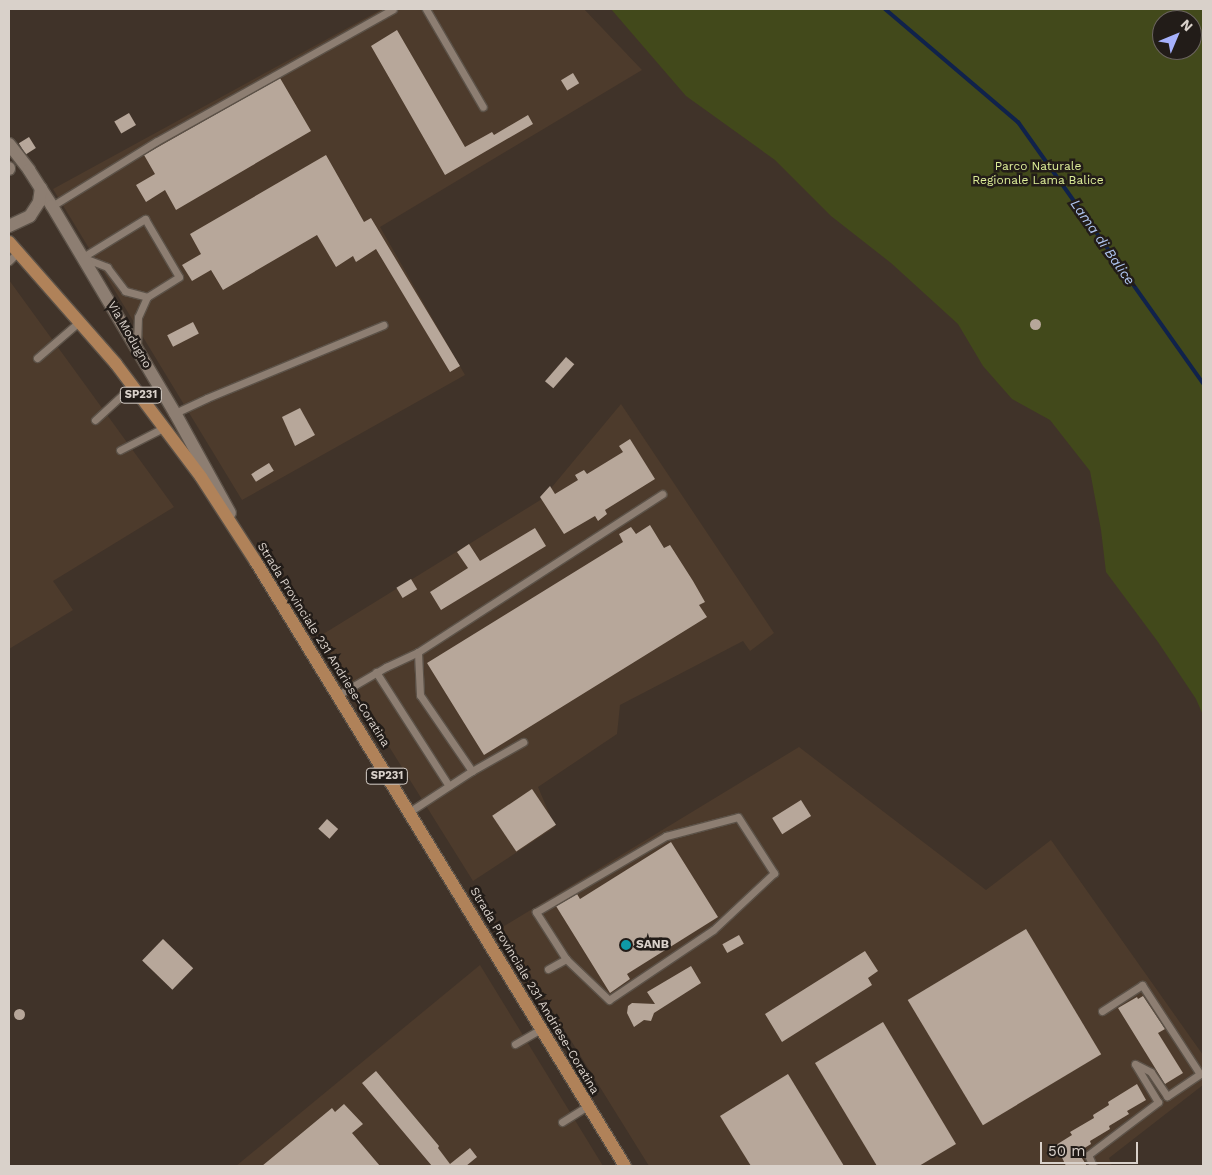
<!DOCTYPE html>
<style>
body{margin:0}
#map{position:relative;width:1212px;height:1175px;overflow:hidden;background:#403329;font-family:"Work Sans",sans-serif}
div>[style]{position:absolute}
.built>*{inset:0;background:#4d3b2c}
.green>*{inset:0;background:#42491b}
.stream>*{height:4px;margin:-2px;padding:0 2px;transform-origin:2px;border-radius:2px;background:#10224b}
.building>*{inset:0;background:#b7a79a;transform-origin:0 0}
.round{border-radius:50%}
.roads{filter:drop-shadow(1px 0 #5c5248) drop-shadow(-1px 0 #5c5248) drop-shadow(0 1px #5c5248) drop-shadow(0 -1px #5c5248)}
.lane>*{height:7px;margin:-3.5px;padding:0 3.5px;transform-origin:3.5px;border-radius:3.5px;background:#8d7e72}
.secondary>*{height:12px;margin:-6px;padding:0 6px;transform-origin:6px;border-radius:6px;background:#8d7e72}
.primary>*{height:12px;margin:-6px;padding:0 6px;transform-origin:6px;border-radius:6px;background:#b08259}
.dots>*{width:14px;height:14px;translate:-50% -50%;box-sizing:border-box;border:2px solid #221c18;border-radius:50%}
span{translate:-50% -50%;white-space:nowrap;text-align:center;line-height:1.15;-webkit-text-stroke:5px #221c18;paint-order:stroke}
.shield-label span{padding:1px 4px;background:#221c18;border:1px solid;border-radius:4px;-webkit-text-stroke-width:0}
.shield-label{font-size:11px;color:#d9d1ca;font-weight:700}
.park-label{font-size:12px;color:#dded98}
.street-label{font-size:12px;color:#d9d1ca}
.poi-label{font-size:12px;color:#d9d1ca;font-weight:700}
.left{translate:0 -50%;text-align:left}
.water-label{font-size:14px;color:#b0c6f1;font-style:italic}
.frame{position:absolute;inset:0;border:10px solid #d9d1ca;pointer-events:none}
.north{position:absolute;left:1152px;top:10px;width:50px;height:50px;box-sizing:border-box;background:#221c18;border:1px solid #6b645f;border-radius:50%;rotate:45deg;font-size:14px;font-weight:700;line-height:20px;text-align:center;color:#d9d1ca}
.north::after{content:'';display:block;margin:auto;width:18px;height:22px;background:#a6b1fc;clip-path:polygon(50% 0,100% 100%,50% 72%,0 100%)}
.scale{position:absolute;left:1040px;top:1142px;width:98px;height:22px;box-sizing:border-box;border:2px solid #d9d1ca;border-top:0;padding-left:6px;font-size:15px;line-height:18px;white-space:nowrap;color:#d9d1ca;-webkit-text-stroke:4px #221c18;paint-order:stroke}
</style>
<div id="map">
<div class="built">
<i style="clip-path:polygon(382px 9px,584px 9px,642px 70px,380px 227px,465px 375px,242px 500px,53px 189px)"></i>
<i style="clip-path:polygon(9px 280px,174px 507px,53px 581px,73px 610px,9px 649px)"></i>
<i style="clip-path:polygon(621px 404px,774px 633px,750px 651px,743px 641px,620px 705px,617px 734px,538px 787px,555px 827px,473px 881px,320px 636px,542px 499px)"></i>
<i style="clip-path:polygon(799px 747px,986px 890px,1051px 840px,1203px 1055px,1203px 1085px,1109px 1158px,1112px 1166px,649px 1166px,501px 928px)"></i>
<i style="clip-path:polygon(480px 965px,603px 1166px,236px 1166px)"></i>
</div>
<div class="green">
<i style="clip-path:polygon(evenodd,611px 9px,1203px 9px,1203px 715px,1196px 699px,1158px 642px,1106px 572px,1101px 530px,1090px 471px,1050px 420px,1012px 399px,983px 366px,958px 324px,891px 263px,831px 216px,775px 160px,686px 96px,611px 9px,1162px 20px,1192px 20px,1192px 50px,1162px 50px,1162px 20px)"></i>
</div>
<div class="stream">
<i style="left:885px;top:9px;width:175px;rotate:40.4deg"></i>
<i style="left:1018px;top:122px;width:320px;rotate:54.7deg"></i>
</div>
<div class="building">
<i style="clip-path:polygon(397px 30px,465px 147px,492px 132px,494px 135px,528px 115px,533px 124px,445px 175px,371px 46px)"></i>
<i style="left:573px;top:73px;width:12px;height:14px;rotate:59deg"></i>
<i style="clip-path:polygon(280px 78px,311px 131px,176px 210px,165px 190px,146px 202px,136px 185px,155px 174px,144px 155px)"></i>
<i style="left:129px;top:113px;width:14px;height:17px;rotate:60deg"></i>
<i style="left:29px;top:137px;width:13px;height:12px;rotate:58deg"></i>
<i style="clip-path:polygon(326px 155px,364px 222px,371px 218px,460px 366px,450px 372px,376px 249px,356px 262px,353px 256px,336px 267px,317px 235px,223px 290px,211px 270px,192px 281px,182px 265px,201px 254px,190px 234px)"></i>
<i class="round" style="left:1029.5px;top:318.5px;width:11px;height:11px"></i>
<i style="left:193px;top:322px;width:13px;height:29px;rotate:63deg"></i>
<i style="left:566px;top:357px;width:11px;height:32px;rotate:41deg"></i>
<i style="clip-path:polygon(300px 408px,315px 435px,295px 446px,282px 417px)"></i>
<i style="clip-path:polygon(630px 439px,655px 479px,605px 510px,607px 514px,598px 521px,595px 516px,564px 534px,540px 497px,550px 486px,555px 494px,578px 480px,575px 475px,584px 470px,587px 474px,623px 452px,619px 446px)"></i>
<i style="left:269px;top:463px;width:9px;height:21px;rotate:58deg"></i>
<i style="clip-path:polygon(650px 525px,664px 548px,670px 545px,693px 581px,705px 602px,699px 605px,707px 617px,484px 755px,427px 663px,623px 542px,619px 534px,631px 527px,636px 534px)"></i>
<i style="clip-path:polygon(535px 528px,546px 546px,441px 610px,430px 592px,468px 568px,457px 552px,469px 544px,480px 561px)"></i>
<i style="left:411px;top:579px;width:12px;height:17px;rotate:59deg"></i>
<i style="left:532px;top:789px;width:43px;height:48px;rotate:56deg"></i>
<i style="left:801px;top:800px;width:19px;height:34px;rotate:58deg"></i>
<i style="left:327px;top:819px;width:15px;height:13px;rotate:42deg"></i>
<i style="clip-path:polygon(671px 842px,718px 917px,627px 974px,630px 979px,610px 993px,556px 906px,577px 894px,580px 899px)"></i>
<i style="left:1026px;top:929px;width:146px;height:138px;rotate:59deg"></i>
<i style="left:739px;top:935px;width:10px;height:19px;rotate:61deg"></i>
<i style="left:163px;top:939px;width:42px;height:30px;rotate:44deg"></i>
<i style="clip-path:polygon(865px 951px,878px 971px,868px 978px,872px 985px,782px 1042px,765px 1014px)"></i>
<i style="clip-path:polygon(691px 966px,701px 983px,654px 1013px,651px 1021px,644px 1020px,634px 1027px,627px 1013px,628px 1006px,632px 1003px,655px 1004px,647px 992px)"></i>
<i style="clip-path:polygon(1143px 996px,1165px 1029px,1158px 1033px,1183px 1073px,1165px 1084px,1118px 1008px,1137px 997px,1138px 999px)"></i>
<i class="round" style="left:13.5px;top:1008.5px;width:11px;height:11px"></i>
<i style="clip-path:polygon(883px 1022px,956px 1144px,919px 1166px,877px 1166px,815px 1063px)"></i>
<i style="clip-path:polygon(376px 1071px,439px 1146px,438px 1148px,450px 1164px,470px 1148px,477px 1157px,466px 1166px,432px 1166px,362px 1083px)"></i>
<i style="clip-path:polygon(788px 1074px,844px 1166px,751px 1166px,720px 1116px)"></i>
<i style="clip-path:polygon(1137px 1084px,1146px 1100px,1127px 1111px,1129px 1114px,1109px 1126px,1110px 1129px,1090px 1141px,1091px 1144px,1078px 1152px,1087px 1166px,1066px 1166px,1056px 1145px,1072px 1135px,1070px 1132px,1094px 1118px,1093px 1115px,1109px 1105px,1108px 1102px)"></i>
<i style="clip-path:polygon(344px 1104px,363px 1124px,352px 1133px,380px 1166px,262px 1166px,332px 1108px,335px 1112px)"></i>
</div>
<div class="roads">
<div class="lane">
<i style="left:426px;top:9px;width:113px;rotate:59.8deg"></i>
<i style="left:52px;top:206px;width:123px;rotate:-31.8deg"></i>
<i style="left:157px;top:141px;width:270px;rotate:-29.2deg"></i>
<i style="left:83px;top:257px;width:73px;rotate:-31.5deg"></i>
<i style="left:145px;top:219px;width:67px;rotate:59.6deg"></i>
<i style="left:179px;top:277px;width:38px;rotate:148deg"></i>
<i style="left:84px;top:258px;width:25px;rotate:21deg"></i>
<i style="left:107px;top:267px;width:30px;rotate:53deg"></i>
<i style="left:125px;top:291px;width:23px;rotate:15deg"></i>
<i style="left:147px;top:297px;width:22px;rotate:114deg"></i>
<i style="left:138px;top:317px;width:29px;rotate:92deg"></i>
<i style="left:9px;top:261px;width:13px;rotate:-45deg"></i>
<i style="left:37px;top:358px;width:57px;rotate:-40.7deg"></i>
<i style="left:175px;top:413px;width:35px;rotate:-25deg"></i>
<i style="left:207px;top:398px;width:191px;rotate:-22.5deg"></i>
<i style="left:95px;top:420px;width:52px;rotate:-42.6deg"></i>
<i style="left:120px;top:450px;width:51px;rotate:-27.1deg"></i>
<i style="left:376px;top:672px;width:135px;rotate:57.4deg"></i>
<i style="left:338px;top:695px;width:56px;rotate:-30.3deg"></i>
<i style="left:386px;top:667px;width:35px;rotate:-25deg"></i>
<i style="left:472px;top:771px;width:59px;rotate:-29.6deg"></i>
<i style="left:409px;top:812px;width:75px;rotate:-33.1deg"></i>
<i style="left:472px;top:771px;width:92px;rotate:-124.4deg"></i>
<i style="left:420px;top:695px;width:43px;rotate:-92.7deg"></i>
<i style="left:418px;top:652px;width:291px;rotate:-32.9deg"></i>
<i style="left:548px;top:969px;width:21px;rotate:-29deg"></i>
<i style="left:566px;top:959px;width:56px;rotate:-122.6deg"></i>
<i style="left:536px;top:912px;width:151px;rotate:-30.3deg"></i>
<i style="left:666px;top:836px;width:74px;rotate:-14.8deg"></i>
<i style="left:738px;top:817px;width:67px;rotate:57.3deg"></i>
<i style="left:774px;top:873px;width:83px;rotate:136.9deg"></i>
<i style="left:713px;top:930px;width:125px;rotate:146.1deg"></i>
<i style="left:609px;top:1000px;width:59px;rotate:-136.4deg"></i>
<i style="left:1102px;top:1011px;width:48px;rotate:-33deg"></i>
<i style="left:1142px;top:985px;width:106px;rotate:56.9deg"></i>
<i style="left:1200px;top:1074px;width:40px;rotate:146deg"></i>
<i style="left:1167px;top:1096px;width:29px;rotate:-124deg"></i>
<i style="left:1151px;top:1072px;width:18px;rotate:-153deg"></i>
<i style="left:515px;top:1044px;width:30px;rotate:-30deg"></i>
<i style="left:562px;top:1122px;width:31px;rotate:-32deg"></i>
<i style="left:1093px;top:1166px;width:12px;rotate:-114deg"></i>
<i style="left:1088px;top:1155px;width:88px;rotate:-37.1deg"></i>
<i style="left:1158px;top:1102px;width:44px;rotate:-121.2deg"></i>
</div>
<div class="secondary">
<i style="left:9px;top:144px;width:33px;rotate:52deg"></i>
<i style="left:29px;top:170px;width:43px;rotate:57.4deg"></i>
<i style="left:52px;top:206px;width:241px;rotate:59.3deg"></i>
<i style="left:175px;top:413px;width:114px;rotate:61.2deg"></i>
<i style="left:9px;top:168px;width:1px;rotate:90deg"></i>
<i style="left:9px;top:226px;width:23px;rotate:-25deg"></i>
<i style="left:30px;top:216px;width:17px;rotate:-57deg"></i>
<i style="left:39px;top:202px;width:14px;rotate:-82deg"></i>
</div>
<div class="primary">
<i style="left:9px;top:242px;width:162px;rotate:48.7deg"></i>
<i style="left:116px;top:364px;width:141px;rotate:53deg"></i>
<i style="left:201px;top:477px;width:101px;rotate:57.1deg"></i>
<i style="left:256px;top:562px;width:708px;rotate:58.58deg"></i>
</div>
</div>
<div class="dots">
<i style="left:626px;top:945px;background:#0f9aa8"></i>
</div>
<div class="shield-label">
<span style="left:141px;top:395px">SP231</span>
<span style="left:387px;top:776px">SP231</span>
</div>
<div class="park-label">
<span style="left:1038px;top:174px">Parco Naturale<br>Regionale Lama Balice</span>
</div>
<div class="street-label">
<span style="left:129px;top:335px;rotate:60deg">Via Modugno</span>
<span style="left:323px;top:645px;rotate:58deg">Strada Provinciale 231 Andriese-Coratina</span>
<span style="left:534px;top:991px;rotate:59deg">Strada Provinciale 231 Andriese-Coratina</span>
</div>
<div class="poi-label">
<span class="left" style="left:636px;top:945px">SANB</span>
</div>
<div class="water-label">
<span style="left:1103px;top:242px;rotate:55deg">Lama di Balice</span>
</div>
<div class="frame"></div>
<div class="north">N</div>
<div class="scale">50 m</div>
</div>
